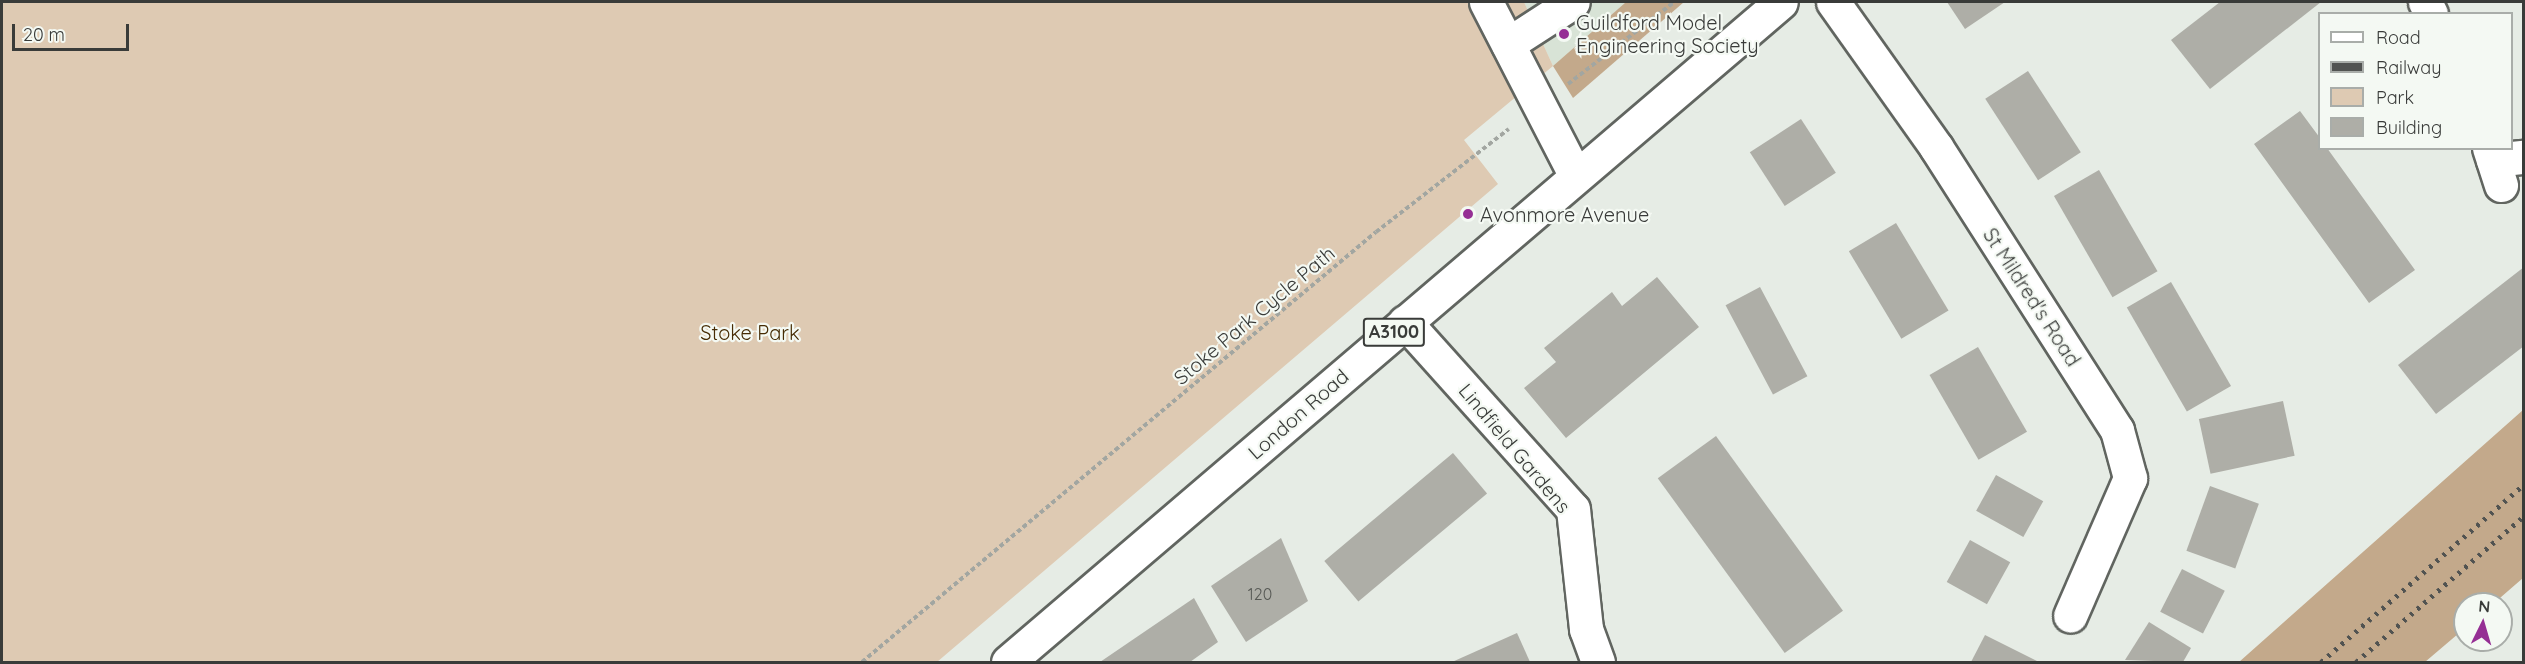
<!DOCTYPE html>
<style>
body{margin:0}
#map{position:relative;width:2525px;height:664px;overflow:hidden;background:#e6ece5;font-family:Quicksand,sans-serif}
div>[style]{position:absolute}
.built>*{inset:0;background:#d8e3d6}
.green>*{inset:0;background:#decab3}
.forest>*{inset:0;background:#c3a98b}
.building>*{inset:0;background:#aeaea7;transform-origin:0 0}
.path>*{height:4px;margin-top:-2px;transform-origin:0;background:repeating-linear-gradient(90deg,#a2a6a1 0 4.5px,transparent 0 7.5px)}
.roads{filter:drop-shadow(2px 0 #616560) drop-shadow(-2px 0 #616560) drop-shadow(0 2px #616560) drop-shadow(0 -2px #616560)}
.minor>*{height:33px;margin:-16.5px;padding:0 16.5px;transform-origin:16.5px;border-radius:16.5px;background:#fff}
.major>*{height:33px;margin:-16.5px;padding:0 16.5px;transform-origin:16.5px;border-radius:16.5px;background:#fff}
.rail>*{height:4.5px;margin-top:-2.25px;transform-origin:0;background:repeating-linear-gradient(90deg,#515351 0 3px,transparent 0 9px)}
.dots>*{width:16px;height:16px;translate:-50% -50%;box-sizing:border-box;border:3px solid #f4f9f3;border-radius:50%}
span{translate:-50% -50%;white-space:nowrap;text-align:center;line-height:1.15;-webkit-text-stroke:4.5px #f4f9f3;paint-order:stroke}
.number-label{font-size:16px;color:#565854}
.number-label span{-webkit-text-stroke-width:0}
.shield-label span{padding:2px 4px;background:#f4f9f3;border:2px solid;border-radius:4px;-webkit-text-stroke-width:0}
.shield-label{font-size:18px;color:#393b39;font-weight:700}
.poi-label{font-size:20px;color:#393b39}
.left{translate:0 -50%;text-align:left}
.street-label{font-size:20px;color:#393b39}
.park-label{font-size:20px;color:#462b03}
.frame{position:absolute;inset:0;border:3px solid #393b39;pointer-events:none}
.legend{position:absolute;left:2318px;top:12px;width:195px;height:138px;box-sizing:border-box;background:#f4f9f3;border:2px solid #a9ada9;margin:0;padding:8px 10px;list-style:none;font-size:18px;color:#393b39}
.legend li{display:flex;align-items:center;gap:12px;height:30px}
.legend b{width:30px;border:2px solid #a9ada9}
.north{position:absolute;left:2453px;top:592px;width:60px;height:60px;box-sizing:border-box;background:#f4f9f3;border:2px solid #a9ada9;border-radius:50%;rotate:5deg;font-size:16px;font-weight:700;line-height:24px;text-align:center;color:#393b39}
.north::after{content:'';display:block;margin:auto;width:21px;height:27px;background:#952f94;clip-path:polygon(50% 0,100% 100%,50% 72%,0 100%)}
.scale{position:absolute;left:12px;top:24px;width:117px;height:27px;box-sizing:border-box;border:3px solid #393b39;border-top:0;padding-left:8px;font-size:18px;line-height:21px;white-space:nowrap;color:#393b39;-webkit-text-stroke:4px #f4f9f3;paint-order:stroke}
</style>
<div id="map">
<div class="built">
<i style="clip-path:polygon(1524px 2px,1626px 2px,1553px 66px)"></i>
</div>
<div class="green">
<i style="clip-path:polygon(2px 2px,1524px 2px,1553px 66px,1464px 140px,1498px 184px,937px 662px,2px 662px)"></i>
</div>
<div class="forest">
<i style="clip-path:polygon(1626px 2px,1684px 2px,1573px 98px,1553px 66px)"></i>
<i style="clip-path:polygon(2523px 410px,2523px 578px,2493px 604px,2465px 604px,2465px 628px,2425px 662px,2239px 662px)"></i>
</div>
<div class="building">
<i style="clip-path:polygon(1947px 2px,2005px 2px,1965px 29px)"></i>
<i style="clip-path:polygon(2220px 2px,2321px 2px,2210px 89px,2171px 40px)"></i>
<i style="left:2028px;top:71px;width:97px;height:51px;rotate:57deg"></i>
<i style="clip-path:polygon(2300px 111px,2320px 138px,2320px 148px,2327px 148px,2415px 270px,2369px 303px,2254px 144px)"></i>
<i style="left:1801px;top:119px;width:64px;height:61px;rotate:57deg"></i>
<i style="left:2099px;top:170px;width:117px;height:52px;rotate:60deg"></i>
<i style="left:1896px;top:223px;width:102px;height:55px;rotate:59deg"></i>
<i style="clip-path:polygon(2524px 267px,2524px 346px,2436px 414px,2398px 365px)"></i>
<i style="clip-path:polygon(1657px 277px,1699px 327px,1566px 438px,1524px 388px,1556px 362px,1544px 348px,1612px 292px,1622px 306px)"></i>
<i style="left:2171px;top:282px;width:120px;height:51px;rotate:60deg"></i>
<i style="left:1760px;top:287px;width:101px;height:39px;rotate:62deg"></i>
<i style="left:1978px;top:347px;width:98px;height:56px;rotate:60deg"></i>
<i style="left:2283px;top:401px;width:56px;height:86px;rotate:78deg"></i>
<i style="left:1716px;top:436px;width:216px;height:72px;rotate:54deg"></i>
<i style="left:1453px;top:453px;width:53px;height:168px;rotate:50deg"></i>
<i style="left:1996px;top:475px;width:54px;height:41px;rotate:29deg"></i>
<i style="left:2210px;top:486px;width:52px;height:69px;rotate:20deg"></i>
<i style="clip-path:polygon(1281px 538px,1308px 601px,1246px 642px,1211px 586px)"></i>
<i style="left:1970px;top:540px;width:46px;height:48px;rotate:29deg"></i>
<i style="left:2182px;top:569px;width:48px;height:48px;rotate:27deg"></i>
<i style="clip-path:polygon(1194px 598px,1218px 642px,1190px 662px,1100px 662px)"></i>
<i style="clip-path:polygon(2149px 622px,2191px 648px,2183px 662px,2125px 660px)"></i>
<i style="clip-path:polygon(1517px 633px,1530px 662px,1452px 662px)"></i>
<i style="clip-path:polygon(1985px 635px,2039px 662px,1971px 662px)"></i>
</div>
<div class="path">
<i style="left:1568px;top:84px;width:134px;rotate:-37.7deg"></i>
<i style="left:862px;top:662px;width:670px;rotate:-39.92deg"></i>
<i style="left:1376px;top:232px;width:168px;rotate:-37.8deg"></i>
</div>
<div class="roads">
<div class="minor">
<i style="left:1486px;top:2px;width:196px;rotate:62.7deg"></i>
<i style="left:1833px;top:2px;width:178px;rotate:54.6deg"></i>
<i style="left:1936px;top:147px;width:336px;rotate:57.4deg"></i>
<i style="left:2117px;top:430px;width:50px;rotate:74.8deg"></i>
<i style="left:2130px;top:478px;width:150px;rotate:113.5deg"></i>
<i style="left:2425px;top:2px;width:13px;rotate:63deg"></i>
<i style="left:1508px;top:44px;width:77px;rotate:-32.9deg"></i>
<i style="left:2489px;top:148px;width:39px;rotate:72deg"></i>
<i style="left:2493px;top:160px;width:31px;rotate:-6deg"></i>
<i style="left:1405px;top:322px;width:251px;rotate:48.1deg"></i>
<i style="left:1573px;top:509px;width:121px;rotate:83.8deg"></i>
<i style="left:1586px;top:629px;width:35px;rotate:70deg"></i>
</div>
<div class="major">
<i style="left:1008px;top:662px;width:1016px;rotate:-40.49deg"></i>
</div>
</div>
<div class="rail">
<i style="left:2321px;top:662px;width:270px;rotate:-41.2deg"></i>
<i style="left:2356px;top:662px;width:223px;rotate:-41deg"></i>
</div>
<div class="dots">
<i style="left:1564px;top:34px;background:#952f94"></i>
<i style="left:1468px;top:214px;background:#952f94"></i>
</div>
<div class="number-label">
<span style="left:1260px;top:594px">120</span>
</div>
<div class="shield-label">
<span style="left:1394px;top:332px">A3100</span>
</div>
<div class="poi-label">
<span class="left" style="left:1576px;top:34px">Guildford Model<br>Engineering Society</span>
<span class="left" style="left:1480px;top:214px">Avonmore Avenue</span>
</div>
<div class="street-label">
<span style="left:2032px;top:297px;rotate:57deg">St Mildred's Road</span>
<span style="left:1254px;top:315px;rotate:-40deg">Stoke Park Cycle Path</span>
<span style="left:1298px;top:414px;rotate:-41deg">London Road</span>
<span style="left:1515px;top:448px;rotate:50deg">Lindfield Gardens</span>
</div>
<div class="park-label">
<span style="left:750px;top:332px">Stoke Park</span>
</div>
<div class="frame"></div>
<ul class="legend">
<li><b style="height:8px;background:#fff"></b>Road</li>
<li><b style="height:8px;background:#515351"></b>Railway</li>
<li><b style="height:16px;background:#decab3"></b>Park</li>
<li><b style="height:16px;background:#aeaea7"></b>Building</li>
</ul>
<div class="north">N</div>
<div class="scale">20 m</div>
</div>
